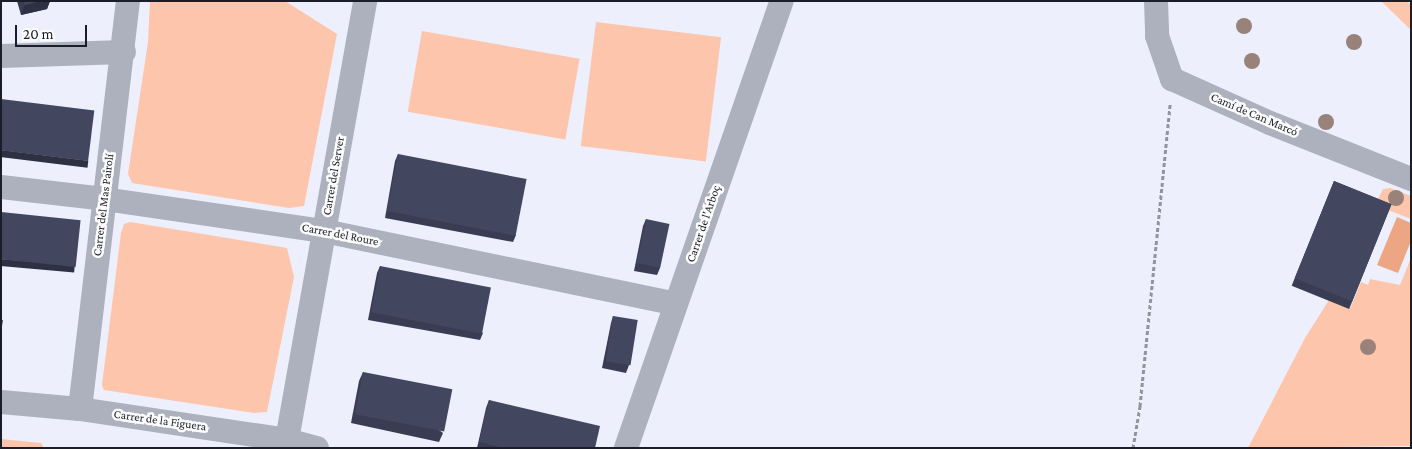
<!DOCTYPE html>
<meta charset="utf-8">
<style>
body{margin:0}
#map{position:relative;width:1412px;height:449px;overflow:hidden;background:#edeffc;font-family:"Crimson Pro",serif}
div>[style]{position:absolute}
.green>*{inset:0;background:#fdc5ab;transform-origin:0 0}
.water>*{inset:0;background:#eda683}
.path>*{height:3px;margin-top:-1.5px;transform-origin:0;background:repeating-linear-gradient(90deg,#91939f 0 4px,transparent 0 6.5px)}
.street>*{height:24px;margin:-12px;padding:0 12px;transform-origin:12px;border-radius:12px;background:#adb0bd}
.trees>*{width:16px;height:16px;margin:-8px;border-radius:50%;background:#99827a}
.wall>*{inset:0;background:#393c52;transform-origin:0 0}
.shaded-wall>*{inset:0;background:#2e3142;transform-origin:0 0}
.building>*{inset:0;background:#42465f;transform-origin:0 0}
span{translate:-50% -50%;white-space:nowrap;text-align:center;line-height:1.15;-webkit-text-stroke:5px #fdfdfd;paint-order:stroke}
.street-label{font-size:12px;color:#1b1d28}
.frame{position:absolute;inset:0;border:2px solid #1b1d28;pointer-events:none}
.scale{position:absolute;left:15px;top:25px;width:72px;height:22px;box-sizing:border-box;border:2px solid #1b1d28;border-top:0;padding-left:6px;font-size:15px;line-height:18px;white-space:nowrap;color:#1b1d28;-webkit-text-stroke:4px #fdfdfd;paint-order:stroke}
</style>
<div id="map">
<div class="green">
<i style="clip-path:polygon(150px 1px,285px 1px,337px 34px,304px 206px,289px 208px,132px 183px,128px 174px,148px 42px)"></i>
<i style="clip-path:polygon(1381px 1px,1407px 1px,1411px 5px,1411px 30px)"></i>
<i style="left:596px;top:22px;width:126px;height:125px;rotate:7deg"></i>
<i style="left:422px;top:31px;width:160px;height:82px;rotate:10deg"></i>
<i style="clip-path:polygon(1390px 188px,1411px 196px,1411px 219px,1375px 205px,1383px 189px)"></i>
<i style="clip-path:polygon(130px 222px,287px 248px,294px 277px,267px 412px,254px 413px,104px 390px,102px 385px,121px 233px,124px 224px)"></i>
<i style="clip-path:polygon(1411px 258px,1411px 446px,1248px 448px,1305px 338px,1329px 300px,1350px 309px,1361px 282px,1368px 285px,1370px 279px,1400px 285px)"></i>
<i style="clip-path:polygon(1px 439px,41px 443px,44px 448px,1px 448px)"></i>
</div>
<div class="water">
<i style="clip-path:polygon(1397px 217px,1411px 223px,1411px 241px,1398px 273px,1377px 265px)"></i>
</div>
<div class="path">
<i style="left:1133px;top:448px;width:43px;rotate:-80.5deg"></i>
<i style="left:1140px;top:406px;width:304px;rotate:-84.3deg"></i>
</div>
<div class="street">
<i style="left:1156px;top:1px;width:35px;rotate:88deg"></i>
<i style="left:1157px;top:36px;width:46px;rotate:70.8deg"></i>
<i style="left:1172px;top:79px;width:107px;rotate:24.2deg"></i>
<i style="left:1270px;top:123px;width:152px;rotate:21.7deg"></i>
<i style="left:1px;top:56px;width:123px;rotate:-1.9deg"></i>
<i style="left:1px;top:187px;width:104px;rotate:6.6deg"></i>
<i style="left:104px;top:199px;width:222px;rotate:8.3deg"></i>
<i style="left:324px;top:231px;width:359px;rotate:11.7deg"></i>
<i style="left:1px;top:402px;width:79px;rotate:5.1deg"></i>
<i style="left:80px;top:409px;width:209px;rotate:8.5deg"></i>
<i style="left:287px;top:440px;width:31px;rotate:15deg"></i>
<i style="left:80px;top:409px;width:411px;rotate:-83.3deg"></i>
<i style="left:287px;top:440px;width:446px;rotate:-79.9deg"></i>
<i style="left:626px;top:448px;width:473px;rotate:-70.8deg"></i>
</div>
<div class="trees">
<i style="left:1244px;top:26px"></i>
<i style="left:1354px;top:42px"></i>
<i style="left:1252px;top:61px"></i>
<i style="left:1326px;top:122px"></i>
<i style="left:1396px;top:198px"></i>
<i style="left:1368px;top:347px"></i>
</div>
<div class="wall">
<i style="clip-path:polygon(17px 1px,50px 1px,47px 9px,21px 15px)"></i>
<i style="clip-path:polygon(398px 154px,516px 235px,513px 242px,385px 218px,395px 161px)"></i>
<i style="left:1334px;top:181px;width:62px;height:113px;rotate:22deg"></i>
<i style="clip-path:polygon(646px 219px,660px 268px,657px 275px,634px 271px,643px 226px)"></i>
<i style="clip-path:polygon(380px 266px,483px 333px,480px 340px,368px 320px,377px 273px)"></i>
<i style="clip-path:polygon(613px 316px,629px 365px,626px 373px,602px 368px,611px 323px)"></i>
<i style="clip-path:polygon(363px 372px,443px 433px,439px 442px,351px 423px,359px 381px)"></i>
<i style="clip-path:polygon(489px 400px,595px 448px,477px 448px,486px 408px)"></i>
</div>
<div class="shaded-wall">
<i style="clip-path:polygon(41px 1px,50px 1px,47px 9px,21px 15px,25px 5px)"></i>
<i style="left:1px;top:150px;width:88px;height:7px;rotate:7deg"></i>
<i style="left:1px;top:259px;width:74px;height:7px;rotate:5deg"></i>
</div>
<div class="building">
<i style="clip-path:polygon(23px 1px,41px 1px,25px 5px)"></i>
<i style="left:1px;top:99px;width:94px;height:51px;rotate:7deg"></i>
<i style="left:398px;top:154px;width:131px;height:58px;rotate:11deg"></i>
<i style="left:1334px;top:181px;width:62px;height:105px;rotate:22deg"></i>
<i style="left:1px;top:212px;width:80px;height:47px;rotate:6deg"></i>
<i style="left:646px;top:219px;width:24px;height:45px;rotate:12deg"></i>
<i style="left:380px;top:266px;width:113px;height:47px;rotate:11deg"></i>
<i style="left:613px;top:316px;width:25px;height:46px;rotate:9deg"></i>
<i style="clip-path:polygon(1px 320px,3px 320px,1px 332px)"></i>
<i style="left:363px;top:372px;width:91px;height:43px;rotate:11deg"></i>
<i style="clip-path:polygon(489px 400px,600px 426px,595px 448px,504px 448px,479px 442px)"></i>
</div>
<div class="street-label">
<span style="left:1254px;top:115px;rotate:23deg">Camí de Can Marcó</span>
<span style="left:334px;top:176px;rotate:-80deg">Carrer del Server</span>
<span style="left:104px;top:205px;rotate:-83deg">Carrer del Mas Pairolí</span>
<span style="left:704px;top:224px;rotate:-71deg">Carrer de l'Arboç</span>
<span style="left:340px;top:235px;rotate:11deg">Carrer del Roure</span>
<span style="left:160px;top:421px;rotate:8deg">Carrer de la Figuera</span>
</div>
<div class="frame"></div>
<div class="scale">20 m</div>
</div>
